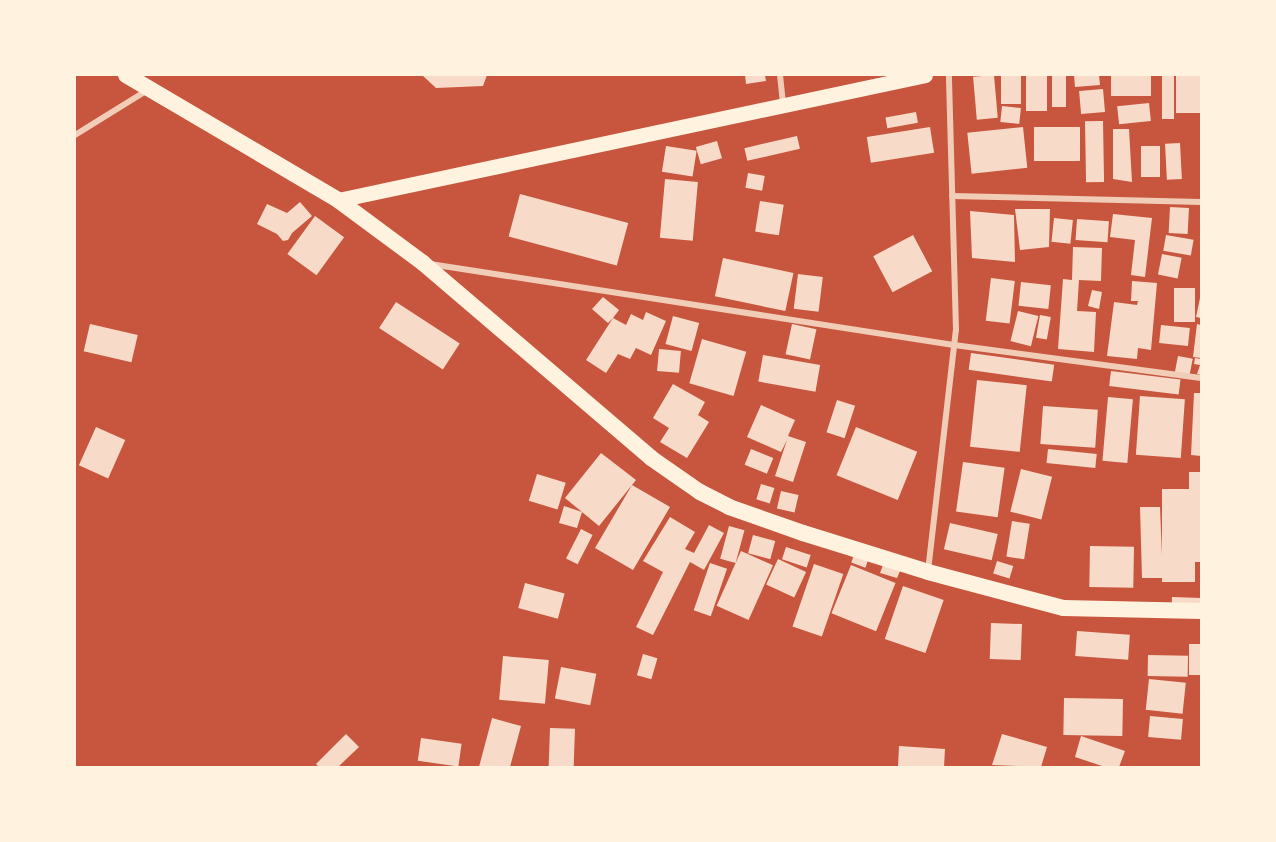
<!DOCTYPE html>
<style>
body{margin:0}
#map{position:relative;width:1276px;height:842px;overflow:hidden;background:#c8553d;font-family:Raleway,sans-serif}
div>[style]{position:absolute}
.building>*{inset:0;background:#f7dbc8;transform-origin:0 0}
.minor>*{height:6px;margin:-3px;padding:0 3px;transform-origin:3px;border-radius:3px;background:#f1ccb7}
.primary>*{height:15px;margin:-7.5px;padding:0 7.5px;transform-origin:7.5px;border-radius:7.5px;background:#fff3e0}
.trunk>*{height:16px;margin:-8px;padding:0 8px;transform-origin:8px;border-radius:8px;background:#fff3e0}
span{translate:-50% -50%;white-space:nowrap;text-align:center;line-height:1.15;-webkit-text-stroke:6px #fff3e0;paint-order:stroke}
.frame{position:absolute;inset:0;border:76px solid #fff3e0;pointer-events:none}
</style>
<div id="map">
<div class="building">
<i style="clip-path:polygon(422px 75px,487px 75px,483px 86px,436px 88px)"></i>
<i style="clip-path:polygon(745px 75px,765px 75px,766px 81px,746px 84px)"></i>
<i style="left:994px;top:75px;width:43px;height:21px;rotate:85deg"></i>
<i style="left:1001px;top:75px;width:20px;height:29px"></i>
<i style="left:1026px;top:75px;width:21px;height:36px"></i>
<i style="left:1052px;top:75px;width:14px;height:32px"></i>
<i style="clip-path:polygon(1074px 75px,1099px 75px,1100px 85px,1075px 87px)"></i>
<i style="left:1111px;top:75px;width:40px;height:21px"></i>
<i style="left:1162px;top:75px;width:12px;height:44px"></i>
<i style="left:1176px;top:75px;width:25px;height:38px"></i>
<i style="left:1103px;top:89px;width:23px;height:24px;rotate:85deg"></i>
<i style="left:1149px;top:103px;width:18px;height:32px;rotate:84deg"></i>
<i style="left:1002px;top:106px;width:19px;height:16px;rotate:6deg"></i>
<i style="left:916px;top:112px;width:11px;height:31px;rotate:80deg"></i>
<i style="left:1103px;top:121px;width:61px;height:18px;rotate:89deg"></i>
<i style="left:930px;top:127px;width:26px;height:64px;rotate:81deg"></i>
<i style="left:1023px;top:127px;width:41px;height:56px;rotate:84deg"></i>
<i style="left:1080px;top:127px;width:34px;height:46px;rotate:90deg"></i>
<i style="clip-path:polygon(1113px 129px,1129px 129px,1132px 182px,1113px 179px)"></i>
<i style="left:797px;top:136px;width:13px;height:54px;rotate:77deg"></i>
<i style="left:717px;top:141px;width:18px;height:22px;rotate:74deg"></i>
<i style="left:1180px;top:143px;width:36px;height:15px;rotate:87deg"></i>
<i style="left:666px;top:146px;width:31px;height:26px;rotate:9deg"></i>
<i style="left:1160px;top:146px;width:31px;height:19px;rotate:90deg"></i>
<i style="left:748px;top:173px;width:17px;height:15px;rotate:10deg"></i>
<i style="left:665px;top:179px;width:33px;height:59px;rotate:5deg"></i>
<i style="left:520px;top:194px;width:112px;height:44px;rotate:15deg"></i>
<i style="left:760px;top:201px;width:24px;height:31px;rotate:9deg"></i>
<i style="clip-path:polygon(300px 202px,312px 216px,292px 233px,288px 240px,283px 241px,277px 234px,257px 224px,267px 204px,287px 213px)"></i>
<i style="left:1170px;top:207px;width:19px;height:26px;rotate:3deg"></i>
<i style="clip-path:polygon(1015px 209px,1050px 209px,1049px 247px,1020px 250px)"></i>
<i style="clip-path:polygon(970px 211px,1014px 215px,1015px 262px,972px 258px)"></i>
<i style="clip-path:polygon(1113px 214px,1152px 218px,1145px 277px,1131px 275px,1135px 240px,1110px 237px)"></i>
<i style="left:315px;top:216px;width:36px;height:47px;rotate:36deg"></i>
<i style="left:1054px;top:218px;width:19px;height:24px;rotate:6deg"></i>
<i style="left:1077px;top:219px;width:32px;height:21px;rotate:4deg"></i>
<i style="left:913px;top:235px;width:41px;height:45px;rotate:62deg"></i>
<i style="left:1166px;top:235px;width:28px;height:16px;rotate:10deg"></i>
<i style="clip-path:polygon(1073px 247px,1102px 248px,1101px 281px,1079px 280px,1077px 311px,1096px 312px,1094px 352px,1058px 349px,1063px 279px,1072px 280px)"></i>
<i style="left:1162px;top:254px;width:20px;height:21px;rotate:11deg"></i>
<i style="left:723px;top:258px;width:72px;height:39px;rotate:12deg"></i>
<i style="left:798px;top:274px;width:25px;height:35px;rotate:7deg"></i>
<i style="left:991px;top:278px;width:24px;height:43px;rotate:7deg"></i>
<i style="clip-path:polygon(1132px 281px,1157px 283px,1151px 350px,1138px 348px,1137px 359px,1107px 356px,1114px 302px,1137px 305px,1138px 301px,1131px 301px)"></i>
<i style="left:1021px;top:282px;width:30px;height:24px;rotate:6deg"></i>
<i style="left:1174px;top:288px;width:21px;height:34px"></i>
<i style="clip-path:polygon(1092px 290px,1102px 292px,1099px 309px,1088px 306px)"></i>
<i style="clip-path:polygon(603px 297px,619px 310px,613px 318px,626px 325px,631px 314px,643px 320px,646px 312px,666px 321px,651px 355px,636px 348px,630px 359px,618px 354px,606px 373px,586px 360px,613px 318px,608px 323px,592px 309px)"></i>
<i style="clip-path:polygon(1200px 298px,1201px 298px,1201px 318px,1196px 317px)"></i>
<i style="left:396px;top:302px;width:76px;height:31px;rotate:33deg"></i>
<i style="left:1018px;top:311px;width:21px;height:31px;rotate:14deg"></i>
<i style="left:1040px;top:315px;width:11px;height:23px;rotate:10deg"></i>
<i style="left:673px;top:316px;width:27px;height:29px;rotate:15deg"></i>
<i style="left:90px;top:324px;width:49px;height:28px;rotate:13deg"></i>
<i style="left:792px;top:324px;width:25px;height:31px;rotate:12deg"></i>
<i style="clip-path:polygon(1197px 324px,1201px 325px,1201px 358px,1193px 357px)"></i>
<i style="left:1161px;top:325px;width:29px;height:18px;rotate:6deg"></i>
<i style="left:702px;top:339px;width:46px;height:46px;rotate:16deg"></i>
<i style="left:659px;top:349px;width:22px;height:22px;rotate:5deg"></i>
<i style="left:971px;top:353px;width:84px;height:17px;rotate:8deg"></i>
<i style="left:763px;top:355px;width:58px;height:27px;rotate:10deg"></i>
<i style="left:1178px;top:356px;width:15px;height:16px;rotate:11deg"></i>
<i style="clip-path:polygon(1195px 358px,1201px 359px,1201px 375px,1197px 374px,1200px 365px,1194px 364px)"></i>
<i style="left:1111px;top:371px;width:70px;height:15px;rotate:7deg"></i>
<i style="left:977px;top:380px;width:50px;height:67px;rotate:6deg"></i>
<i style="clip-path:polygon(673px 384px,705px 402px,698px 415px,709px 422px,687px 458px,660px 442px,669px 428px,653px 418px)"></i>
<i style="clip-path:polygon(1194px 393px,1201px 393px,1201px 456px,1191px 455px)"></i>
<i style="left:1140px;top:396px;width:45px;height:59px;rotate:4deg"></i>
<i style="left:1108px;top:397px;width:25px;height:64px;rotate:5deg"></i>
<i style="left:837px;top:400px;width:19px;height:34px;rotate:18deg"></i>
<i style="clip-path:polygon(761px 405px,795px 420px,788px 436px,806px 442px,793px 482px,775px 476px,787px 440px,781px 452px,747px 437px)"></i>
<i style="left:1043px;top:406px;width:55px;height:38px;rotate:4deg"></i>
<i style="left:96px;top:427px;width:32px;height:42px;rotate:24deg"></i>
<i style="left:856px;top:427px;width:66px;height:52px;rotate:22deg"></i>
<i style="left:751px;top:449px;width:24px;height:17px;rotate:22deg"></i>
<i style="left:1048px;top:449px;width:49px;height:14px;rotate:6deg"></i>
<i style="clip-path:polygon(601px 453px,636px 480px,632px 485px,670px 507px,633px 570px,595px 548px,632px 485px,599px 526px,582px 512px,577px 528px,559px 523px,564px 506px,582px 512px,565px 498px)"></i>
<i style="left:963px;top:462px;width:42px;height:50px;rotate:8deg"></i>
<i style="left:1021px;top:469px;width:32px;height:44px;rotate:14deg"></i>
<i style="clip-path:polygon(1189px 472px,1201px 472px,1201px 562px,1195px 562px,1195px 582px,1162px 582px,1162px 578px,1142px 578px,1140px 507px,1160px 507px,1162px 555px,1162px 489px,1189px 489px)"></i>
<i style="left:537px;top:474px;width:30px;height:28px;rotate:17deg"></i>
<i style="left:761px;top:484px;width:14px;height:16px;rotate:17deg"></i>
<i style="left:781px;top:491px;width:18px;height:18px;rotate:13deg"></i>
<i style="clip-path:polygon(670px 517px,695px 532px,685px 549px,694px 553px,709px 525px,724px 533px,704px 570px,690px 562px,653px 635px,636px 627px,663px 572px,643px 561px)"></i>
<i style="left:1012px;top:521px;width:18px;height:36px;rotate:9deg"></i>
<i style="left:950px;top:523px;width:49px;height:27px;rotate:13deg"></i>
<i style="left:729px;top:526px;width:16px;height:34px;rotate:15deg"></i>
<i style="left:581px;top:529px;width:13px;height:33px;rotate:27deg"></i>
<i style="left:753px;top:535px;width:23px;height:19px;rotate:15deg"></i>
<i style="left:1090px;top:546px;width:44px;height:41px;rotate:1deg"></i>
<i style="left:786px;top:547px;width:26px;height:13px;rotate:18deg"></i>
<i style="left:741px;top:551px;width:35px;height:60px;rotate:24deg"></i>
<i style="left:854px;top:555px;width:15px;height:8px;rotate:20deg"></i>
<i style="left:778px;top:559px;width:31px;height:28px;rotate:25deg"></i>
<i style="left:997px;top:561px;width:17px;height:13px;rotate:17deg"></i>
<i style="left:710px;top:563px;width:18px;height:50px;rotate:19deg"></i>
<i style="left:814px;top:564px;width:31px;height:66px;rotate:19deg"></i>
<i style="left:851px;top:565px;width:48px;height:52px;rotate:22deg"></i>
<i style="clip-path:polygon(883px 565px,900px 571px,897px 578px,880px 573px)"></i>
<i style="left:525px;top:583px;width:41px;height:26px;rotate:15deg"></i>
<i style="left:903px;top:586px;width:43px;height:56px;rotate:19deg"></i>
<i style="left:1172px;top:597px;width:29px;height:9px;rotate:2deg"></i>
<i style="left:991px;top:623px;width:31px;height:36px;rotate:2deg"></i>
<i style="left:1077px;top:631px;width:53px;height:25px;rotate:4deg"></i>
<i style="left:1189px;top:644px;width:12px;height:31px"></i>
<i style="left:643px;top:654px;width:15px;height:22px;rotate:16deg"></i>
<i style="left:1148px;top:655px;width:40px;height:21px;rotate:1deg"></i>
<i style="left:503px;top:656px;width:46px;height:44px;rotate:5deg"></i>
<i style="left:561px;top:667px;width:36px;height:32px;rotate:11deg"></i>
<i style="left:1149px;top:679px;width:37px;height:31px;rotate:6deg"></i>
<i style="left:1064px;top:698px;width:59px;height:37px;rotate:1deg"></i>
<i style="left:1150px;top:716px;width:33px;height:21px;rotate:5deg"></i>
<i style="clip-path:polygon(492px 718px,521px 726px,510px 767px,479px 767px)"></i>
<i style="left:550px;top:728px;width:25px;height:39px;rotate:2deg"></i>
<i style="clip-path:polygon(346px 734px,359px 747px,338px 767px,319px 767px,316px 764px)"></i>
<i style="clip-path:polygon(1002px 734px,1047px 747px,1041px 767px,992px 765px)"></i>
<i style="clip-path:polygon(1081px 736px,1125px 751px,1119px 767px,1105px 767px,1075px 757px)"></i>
<i style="left:421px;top:738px;width:41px;height:23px;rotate:8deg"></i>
<i style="clip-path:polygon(899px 746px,945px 749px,944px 767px,898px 767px)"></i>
</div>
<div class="minor">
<i style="left:780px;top:75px;width:29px;rotate:84deg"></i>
<i style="left:75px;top:135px;width:84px;rotate:-31.8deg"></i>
<i style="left:952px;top:196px;width:249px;rotate:1.4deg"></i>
<i style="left:430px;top:264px;width:530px;rotate:8.79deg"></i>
<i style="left:954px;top:345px;width:249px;rotate:7.6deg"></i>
<i style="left:928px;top:571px;width:243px;rotate:-83.4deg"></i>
<i style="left:956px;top:330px;width:255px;rotate:-91.6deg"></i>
</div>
<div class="primary">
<i style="left:338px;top:200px;width:600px;rotate:-12.02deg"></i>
</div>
<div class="trunk">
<i style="left:126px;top:75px;width:246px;rotate:30.5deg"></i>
<i style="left:338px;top:200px;width:106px;rotate:36.5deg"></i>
<i style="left:423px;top:263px;width:300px;rotate:40.5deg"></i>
<i style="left:651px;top:458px;width:60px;rotate:34.8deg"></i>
<i style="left:700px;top:492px;width:33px;rotate:27deg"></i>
<i style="left:729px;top:507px;width:78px;rotate:19.4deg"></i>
<i style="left:803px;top:533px;width:131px;rotate:17.3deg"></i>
<i style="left:928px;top:572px;width:140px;rotate:14.9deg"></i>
<i style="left:1063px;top:608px;width:138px;rotate:1.2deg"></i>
</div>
<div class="frame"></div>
</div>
